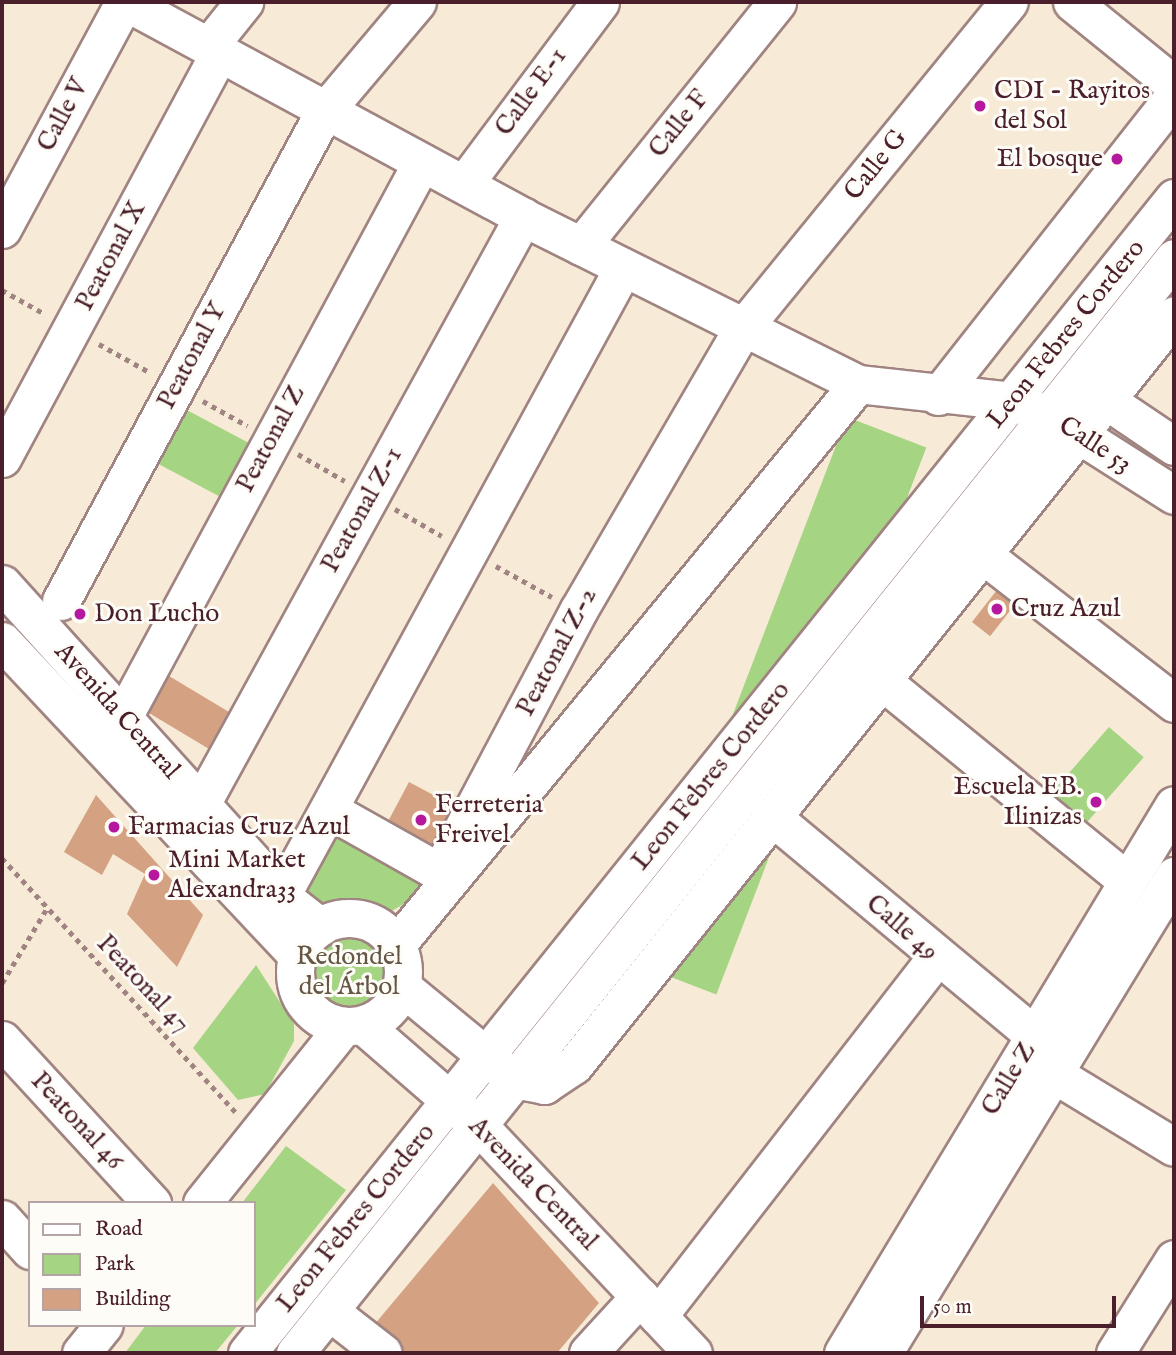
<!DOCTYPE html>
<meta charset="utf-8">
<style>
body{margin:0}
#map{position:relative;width:1176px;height:1355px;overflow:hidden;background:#f7ead7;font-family:"IM FELL English",serif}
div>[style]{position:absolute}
.green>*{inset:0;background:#a5d583;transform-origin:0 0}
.round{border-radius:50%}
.building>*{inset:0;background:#d4a182;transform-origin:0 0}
.path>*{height:4.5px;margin-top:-2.25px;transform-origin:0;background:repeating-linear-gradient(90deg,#a08481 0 5px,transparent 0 10px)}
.roads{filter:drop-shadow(2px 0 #a08481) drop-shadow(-2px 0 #a08481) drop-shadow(0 2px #a08481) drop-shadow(0 -2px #a08481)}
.minor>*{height:37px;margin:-18.5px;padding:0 18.5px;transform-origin:18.5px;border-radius:18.5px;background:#fff}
.minor>.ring{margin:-18.5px;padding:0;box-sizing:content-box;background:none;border:37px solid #fff;border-radius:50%}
.dots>*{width:19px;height:19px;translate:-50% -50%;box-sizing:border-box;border:4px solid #fdfcf7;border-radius:50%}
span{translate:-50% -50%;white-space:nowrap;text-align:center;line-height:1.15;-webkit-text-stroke:6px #fdfcf7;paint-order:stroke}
.poi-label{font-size:26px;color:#4a1f2b}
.left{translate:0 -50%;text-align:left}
.right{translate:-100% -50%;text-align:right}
.street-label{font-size:26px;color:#4a1f2b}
.park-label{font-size:26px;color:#655645}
.frame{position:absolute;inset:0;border:4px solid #4a1f2b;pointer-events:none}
.legend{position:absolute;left:28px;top:1201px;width:228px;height:126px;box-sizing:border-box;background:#fdfcf7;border:2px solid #b5a4a5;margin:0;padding:9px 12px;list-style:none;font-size:21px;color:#4a1f2b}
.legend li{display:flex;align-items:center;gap:14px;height:35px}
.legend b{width:35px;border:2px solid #b5a4a5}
.scale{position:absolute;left:920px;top:1296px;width:196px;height:32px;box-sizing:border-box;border:4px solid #4a1f2b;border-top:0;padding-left:9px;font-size:21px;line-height:24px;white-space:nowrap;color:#4a1f2b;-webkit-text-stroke:5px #fdfcf7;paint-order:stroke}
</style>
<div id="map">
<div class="green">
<i style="left:183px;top:408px;width:85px;height:61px;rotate:28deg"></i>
<i style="left:847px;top:417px;width:85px;height:586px;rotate:21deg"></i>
<i style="left:1109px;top:727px;width:46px;height:94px;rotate:41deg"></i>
<i style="clip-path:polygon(334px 821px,433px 877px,412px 899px,380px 918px,360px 911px,328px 913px,292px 889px)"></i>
<i class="round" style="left:302px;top:925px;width:94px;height:94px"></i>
<i style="clip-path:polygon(256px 965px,294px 1024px,294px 1041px,265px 1094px,238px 1100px,193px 1048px)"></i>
<i style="clip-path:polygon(286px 1146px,346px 1190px,254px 1305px,254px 1203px,242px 1203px)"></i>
<i style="clip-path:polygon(146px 1325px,238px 1325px,215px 1353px,125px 1353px)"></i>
</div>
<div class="building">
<i style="left:1004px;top:581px;width:23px;height:52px;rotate:38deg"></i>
<i style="left:164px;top:673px;width:87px;height:42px;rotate:31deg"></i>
<i style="left:409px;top:782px;width:58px;height:57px;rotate:28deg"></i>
<i style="clip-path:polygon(96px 795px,203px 915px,177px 967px,127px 914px,145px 874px,113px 854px,102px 875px,64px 852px)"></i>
<i style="clip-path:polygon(493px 1183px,599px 1303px,557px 1353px,406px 1353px,374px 1325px)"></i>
</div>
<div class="path">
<i style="left:2px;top:290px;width:49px;rotate:29.2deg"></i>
<i style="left:99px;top:344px;width:57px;rotate:29.2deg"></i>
<i style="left:203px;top:401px;width:51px;rotate:29.1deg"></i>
<i style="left:298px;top:454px;width:54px;rotate:29.9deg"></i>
<i style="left:395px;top:509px;width:54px;rotate:29.9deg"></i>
<i style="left:496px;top:566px;width:64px;rotate:29deg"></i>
<i style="left:2px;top:858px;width:348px;rotate:47.4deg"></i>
<i style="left:2px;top:983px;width:87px;rotate:-59deg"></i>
</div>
<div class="roads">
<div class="minor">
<i style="left:126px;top:2px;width:451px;rotate:28.4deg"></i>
<i style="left:523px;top:217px;width:374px;rotate:26.5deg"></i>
<i style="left:1072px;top:2px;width:132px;rotate:39.1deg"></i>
<i style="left:208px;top:47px;width:58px;rotate:-51.3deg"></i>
<i style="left:464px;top:184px;width:227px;rotate:-53.2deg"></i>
<i style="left:2px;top:229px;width:258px;rotate:-61.7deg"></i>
<i style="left:581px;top:246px;width:313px;rotate:-51.2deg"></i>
<i style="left:1085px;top:386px;width:107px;rotate:34deg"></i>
<i style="left:938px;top:396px;width:382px;rotate:-51.8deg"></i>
<i style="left:2px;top:458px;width:459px;rotate:-61.8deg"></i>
<i style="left:982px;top:554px;width:243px;rotate:37.8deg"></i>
<i style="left:2px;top:584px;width:431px;rotate:47.9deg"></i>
<i style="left:291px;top:904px;width:37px;rotate:38deg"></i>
<i style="left:61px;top:601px;width:555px;rotate:-61.73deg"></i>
<i style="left:324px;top:112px;width:144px;rotate:-49.8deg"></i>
<i style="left:2px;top:641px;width:432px;rotate:46.8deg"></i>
<i style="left:882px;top:681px;width:316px;rotate:39.2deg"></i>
<i style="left:123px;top:717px;width:630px;rotate:-61.69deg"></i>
<i style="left:201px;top:804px;width:670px;rotate:-61.25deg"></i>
<i style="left:331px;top:811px;width:118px;rotate:29.4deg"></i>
<i style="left:434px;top:869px;width:9px;rotate:-18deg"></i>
<i style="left:443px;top:866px;width:289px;rotate:-62.1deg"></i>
<i style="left:578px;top:611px;width:326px;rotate:-59.8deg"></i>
<i style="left:742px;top:329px;width:422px;rotate:-50.8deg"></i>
<i style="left:771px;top:816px;width:344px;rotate:39.8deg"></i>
<i style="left:282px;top:894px;width:713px;rotate:-61.42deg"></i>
<i class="ring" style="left:295px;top:918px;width:71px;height:71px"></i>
<i style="left:397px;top:944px;width:725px;rotate:-50.54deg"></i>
<i style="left:858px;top:384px;width:155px;rotate:6.3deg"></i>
<i style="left:1012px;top:401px;width:41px;rotate:21.5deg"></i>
<i style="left:1050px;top:416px;width:147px;rotate:32.5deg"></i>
<i style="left:401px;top:986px;width:146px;rotate:39.5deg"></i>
<i style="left:514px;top:1079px;width:31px;rotate:11deg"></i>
<i style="left:544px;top:1085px;width:36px;rotate:-34deg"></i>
<i style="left:574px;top:1065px;width:960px;rotate:-51.34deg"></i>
<i style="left:363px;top:1025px;width:151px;rotate:41deg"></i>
<i style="left:477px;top:1124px;width:315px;rotate:46.7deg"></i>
<i style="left:2px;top:1040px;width:222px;rotate:47.4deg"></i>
<i style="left:1054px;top:1074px;width:140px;rotate:31.3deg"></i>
<i style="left:202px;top:1203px;width:227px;rotate:-51.3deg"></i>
<i style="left:2px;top:1219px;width:42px;rotate:47.9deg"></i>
<i style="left:329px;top:1311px;width:68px;rotate:37.9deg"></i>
<i style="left:658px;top:1316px;width:453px;rotate:-52.2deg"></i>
<i style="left:81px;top:1353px;width:36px;rotate:-51deg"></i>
<i style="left:247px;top:1353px;width:1481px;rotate:-51.25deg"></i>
<i style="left:295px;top:1353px;width:1404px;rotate:-51.24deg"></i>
<i style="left:588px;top:1353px;width:77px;rotate:-47.6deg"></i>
<i style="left:843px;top:1353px;width:640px;rotate:-58.87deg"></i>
<i style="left:883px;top:1353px;width:559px;rotate:-58.61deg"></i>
<i style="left:1115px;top:1353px;width:111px;rotate:-57.9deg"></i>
</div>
</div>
<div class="dots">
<i style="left:980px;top:106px;background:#b5179e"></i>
<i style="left:1117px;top:159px;background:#b5179e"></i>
<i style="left:997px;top:609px;background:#b5179e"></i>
<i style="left:80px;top:614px;background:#b5179e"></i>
<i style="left:1096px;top:802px;background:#b5179e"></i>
<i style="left:421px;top:820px;background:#b5179e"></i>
<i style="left:114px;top:827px;background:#b5179e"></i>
<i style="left:154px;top:875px;background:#b5179e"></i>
</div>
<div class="poi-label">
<span class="left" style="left:994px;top:106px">CDI - Rayitos<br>del Sol</span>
<span class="right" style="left:1103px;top:159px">El bosque</span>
<span class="left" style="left:1011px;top:609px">Cruz Azul</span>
<span class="left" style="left:94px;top:614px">Don Lucho</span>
<span class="right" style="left:1082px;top:802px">Escuela EB.<br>Ilinizas</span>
<span class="left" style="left:435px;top:820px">Ferreteria<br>Freivel</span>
<span class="left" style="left:128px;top:827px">Farmacias Cruz Azul</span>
<span class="left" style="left:168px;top:875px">Mini Market<br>Alexandra33</span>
</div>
<div class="street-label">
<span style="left:531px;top:92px;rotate:-54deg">Calle E-1</span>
<span style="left:63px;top:115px;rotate:-62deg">Calle V</span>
<span style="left:679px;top:124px;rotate:-51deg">Calle F</span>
<span style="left:876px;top:165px;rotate:-51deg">Calle G</span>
<span style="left:111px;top:256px;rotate:-62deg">Peatonal X</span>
<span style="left:1066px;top:334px;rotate:-51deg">Leon Febres Cordero</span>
<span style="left:192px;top:356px;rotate:-62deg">Peatonal Y</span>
<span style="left:271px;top:439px;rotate:-62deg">Peatonal Z</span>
<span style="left:1095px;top:445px;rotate:33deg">Calle 53</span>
<span style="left:362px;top:510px;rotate:-61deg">Peatonal Z-1</span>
<span style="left:557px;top:652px;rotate:-62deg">Peatonal Z-2</span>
<span style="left:117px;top:711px;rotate:48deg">Avenida Central</span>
<span style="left:711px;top:776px;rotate:-51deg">Leon Febres Cordero</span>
<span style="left:902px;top:928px;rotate:41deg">Calle 49</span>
<span style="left:143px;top:984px;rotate:47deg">Peatonal 47</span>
<span style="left:1009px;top:1079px;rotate:-59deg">Calle Z</span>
<span style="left:77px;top:1121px;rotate:47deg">Peatonal 46</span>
<span style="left:533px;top:1184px;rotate:46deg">Avenida Central</span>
<span style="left:356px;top:1218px;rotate:-51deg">Leon Febres Cordero</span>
</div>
<div class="park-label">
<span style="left:349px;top:972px">Redondel<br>del Árbol</span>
</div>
<div class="frame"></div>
<ul class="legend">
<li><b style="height:9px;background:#fff"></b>Road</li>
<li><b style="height:19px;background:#a5d583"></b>Park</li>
<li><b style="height:19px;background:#d4a182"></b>Building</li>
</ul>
<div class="scale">50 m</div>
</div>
